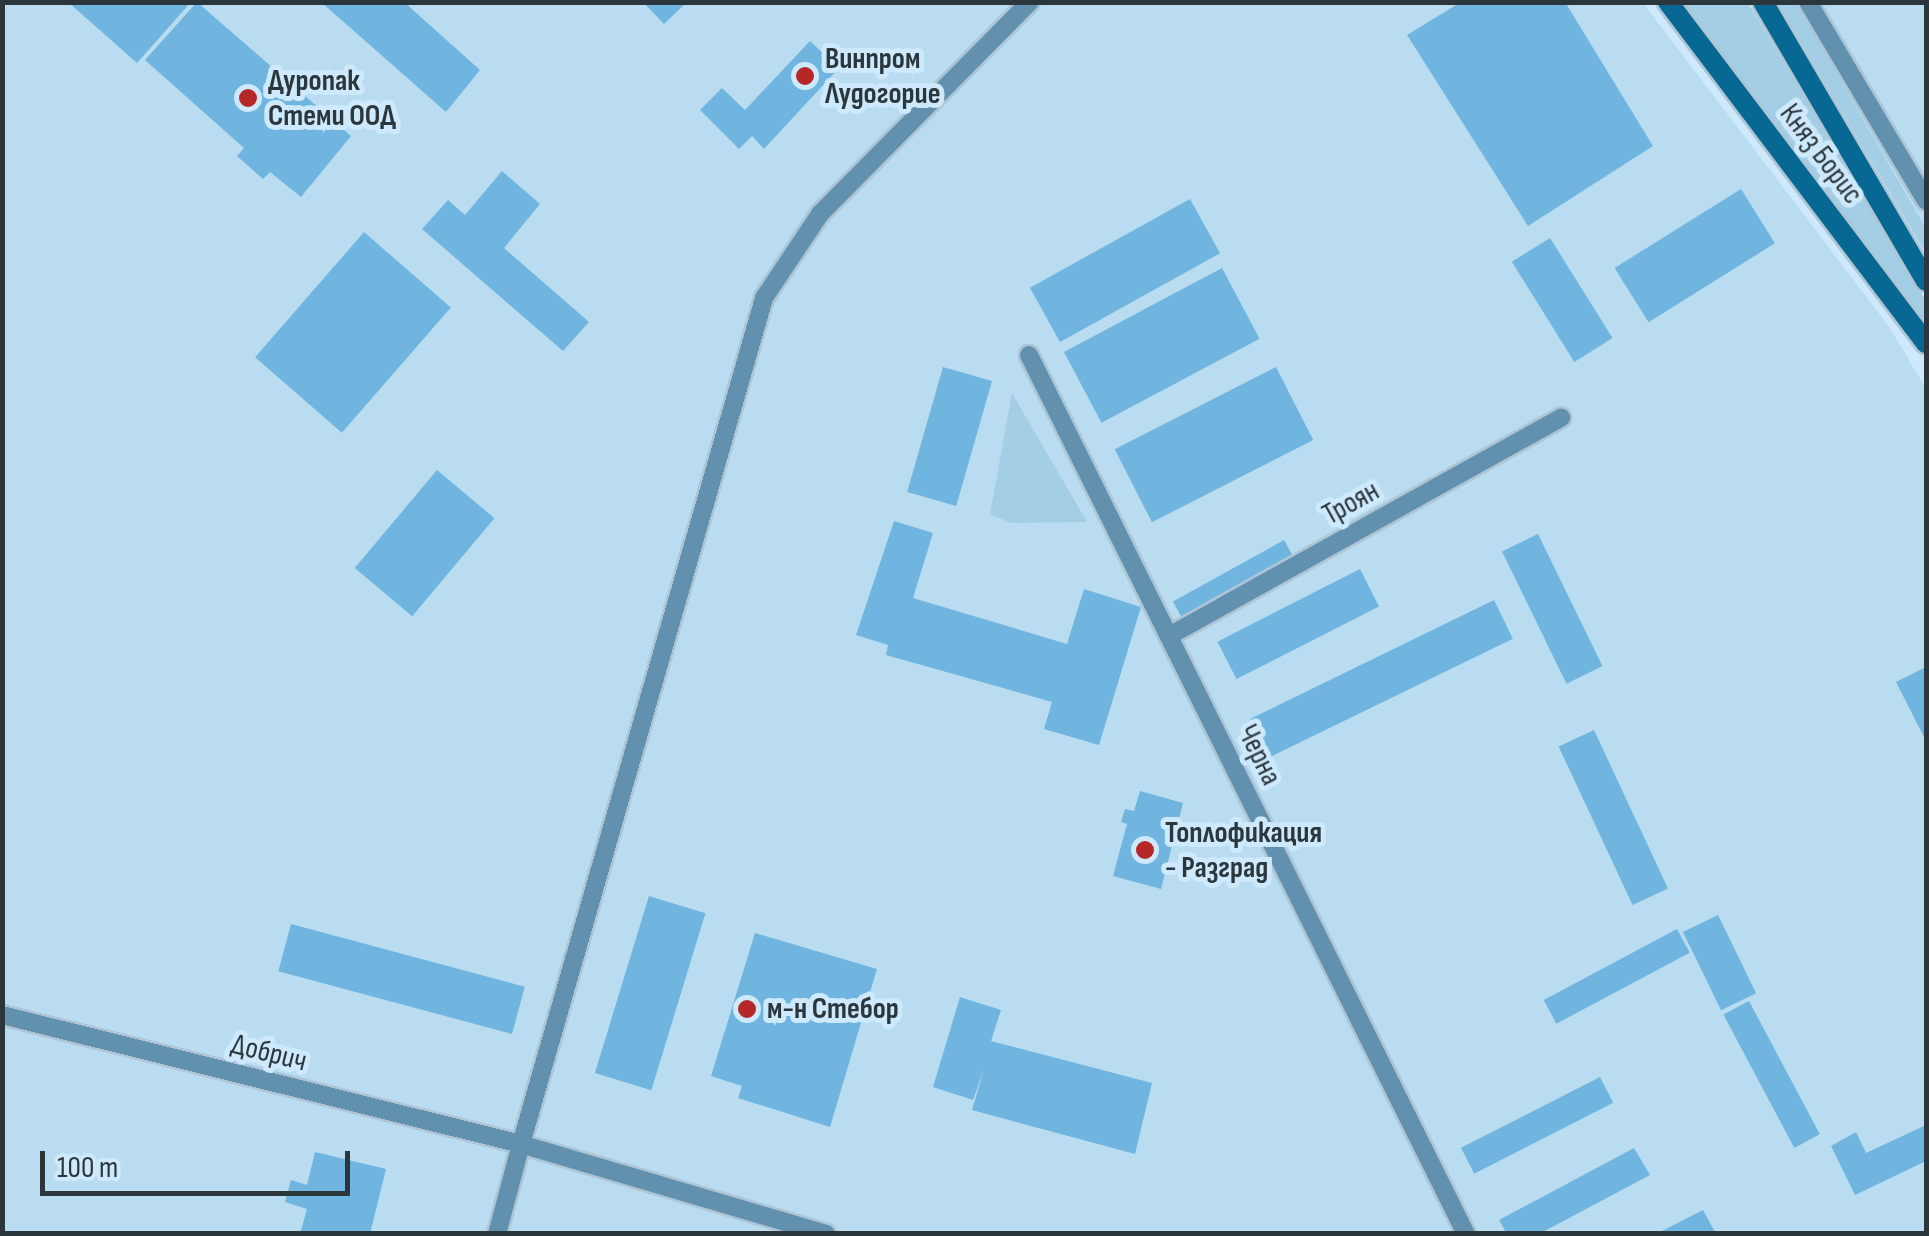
<!DOCTYPE html>
<meta charset="utf-8">
<style>
body{margin:0}
#map{position:relative;width:1929px;height:1236px;overflow:hidden;background:#cde9fb;font-family:"Sofia Sans Condensed",sans-serif}
div>[style]{position:absolute}
.built>*{inset:0;background:#b9dcf1}
.green>*{inset:0;background:#a4cde6}
.building>*{inset:0;background:#70b5df;transform-origin:0 0}
.roads{filter:drop-shadow(2px 0 #adc5d5) drop-shadow(-2px 0 #adc5d5) drop-shadow(0 2px #adc5d5) drop-shadow(0 -2px #adc5d5)}
.street>*{height:18px;margin:-9px;padding:0 9px;transform-origin:9px;border-radius:9px;background:#6191af}
.secondary>*{height:20px;margin:-10px;padding:0 10px;transform-origin:10px;border-radius:10px;background:#066893}
.dots>*{width:28px;height:28px;translate:-50% -50%;box-sizing:border-box;border:5px solid #cde9fb;border-radius:50%}
span{translate:-50% -50%;white-space:nowrap;text-align:center;line-height:1.15;-webkit-text-stroke:10px #cde9fb;paint-order:stroke}
.poi-label{font-size:30px;color:#2b363d;font-weight:700}
.left{translate:0 -50%;text-align:left}
.street-label{font-size:30px;color:#2b363d}
.frame{position:absolute;inset:0;border:5px solid #2b363d;pointer-events:none}
.scale{position:absolute;left:40px;top:1151px;width:310px;height:45px;box-sizing:border-box;border:5px solid #2b363d;border-top:0;padding-left:12px;font-size:30px;line-height:35px;white-space:nowrap;color:#2b363d;-webkit-text-stroke:8px #cde9fb;paint-order:stroke}
</style>
<div id="map">
<div class="built">
<i style="clip-path:polygon(2px 3px,1643px 3px,1890px 328px,1926px 389px,1926px 1233px,3px 1233px)"></i>
<i style="clip-path:polygon(1790px 3px,1926px 3px,1926px 245px)"></i>
</div>
<div class="green">
<i style="clip-path:polygon(1683px 3px,1748px 3px,1926px 301px,1926px 322px)"></i>
<i style="clip-path:polygon(1778px 3px,1796px 3px,1926px 229px,1926px 254px)"></i>
<i style="clip-path:polygon(1012px 393px,1087px 522px,1011px 523px,990px 514px)"></i>
</div>
<div class="building">
<i style="clip-path:polygon(68px 2px,191px 2px,137px 63px)"></i>
<i style="clip-path:polygon(197px 2px,351px 136px,301px 197px,270px 172px,263px 179px,237px 156px,244px 148px,145px 60px)"></i>
<i style="clip-path:polygon(321px 2px,404px 2px,480px 70px,446px 112px)"></i>
<i style="clip-path:polygon(643px 2px,687px 2px,664px 24px)"></i>
<i style="clip-path:polygon(1461px 2px,1565px 2px,1653px 146px,1528px 226px,1407px 35px)"></i>
<i style="clip-path:polygon(810px 41px,839px 68px,764px 149px,752px 136px,739px 149px,700px 110px,722px 88px,745px 110px)"></i>
<i style="clip-path:polygon(502px 171px,540px 204px,504px 248px,589px 322px,563px 351px,422px 229px,448px 200px,465px 215px)"></i>
<i style="left:1741px;top:189px;width:64px;height:149px;rotate:58deg"></i>
<i style="left:1190px;top:199px;width:62px;height:183px;rotate:61deg"></i>
<i style="left:364px;top:232px;width:115px;height:166px;rotate:41deg"></i>
<i style="left:1550px;top:238px;width:118px;height:45px;rotate:58deg"></i>
<i style="left:1222px;top:268px;width:80px;height:179px;rotate:62deg"></i>
<i style="left:943px;top:367px;width:51px;height:130px;rotate:16deg"></i>
<i style="left:1276px;top:367px;width:82px;height:181px;rotate:63deg"></i>
<i style="left:437px;top:470px;width:75px;height:128px;rotate:40deg"></i>
<i style="clip-path:polygon(894px 521px,933px 533px,913px 598px,1067px 644px,1084px 589px,1141px 607px,1099px 745px,1044px 729px,1052px 702px,886px 655px,888px 645px,856px 635px)"></i>
<i style="left:1538px;top:534px;width:147px;height:40px;rotate:64deg"></i>
<i style="left:1284px;top:540px;width:21px;height:127px;rotate:61deg"></i>
<i style="left:1360px;top:569px;width:42px;height:160px;rotate:63deg"></i>
<i style="left:1494px;top:600px;width:43px;height:271px;rotate:64deg"></i>
<i style="clip-path:polygon(1926px 667px,1926px 741px,1896px 682px)"></i>
<i style="left:1594px;top:730px;width:175px;height:39px;rotate:65deg"></i>
<i style="clip-path:polygon(1140px 791px,1183px 803px,1161px 889px,1113px 876px,1127px 824px,1121px 822px,1125px 809px,1134px 811px)"></i>
<i style="left:649px;top:896px;width:59px;height:185px;rotate:17deg"></i>
<i style="left:1718px;top:915px;width:87px;height:39px;rotate:64deg"></i>
<i style="left:291px;top:924px;width:242px;height:49px;rotate:15deg"></i>
<i style="left:1677px;top:929px;width:27px;height:151px;rotate:62deg"></i>
<i style="clip-path:polygon(755px 933px,877px 969px,830px 1127px,738px 1098px,742px 1086px,711px 1076px)"></i>
<i style="clip-path:polygon(960px 997px,1001px 1010px,991px 1041px,1152px 1083px,1135px 1154px,972px 1110px,984px 1069px,973px 1100px,933px 1087px)"></i>
<i style="left:1749px;top:1001px;width:151px;height:29px;rotate:62deg"></i>
<i style="left:1600px;top:1077px;width:29px;height:156px;rotate:63deg"></i>
<i style="clip-path:polygon(1926px 1125px,1926px 1161px,1855px 1195px,1831px 1146px,1856px 1132px,1866px 1153px)"></i>
<i style="clip-path:polygon(1634px 1148px,1650px 1175px,1539px 1234px,1507px 1234px,1499px 1220px)"></i>
<i style="clip-path:polygon(315px 1152px,386px 1169px,370px 1234px,300px 1234px,307px 1209px,285px 1202px,291px 1180px,307px 1185px)"></i>
<i style="clip-path:polygon(1703px 1210px,1716px 1234px,1656px 1234px)"></i>
</div>
<div class="roads">
<div class="street">
<i style="left:1808px;top:2px;width:231px;rotate:59.3deg"></i>
<i style="left:1029px;top:355px;width:982px;rotate:63.57deg"></i>
<i style="left:1169px;top:636px;width:449px;rotate:-29.1deg"></i>
<i style="left:2px;top:1015px;width:535px;rotate:13.96deg"></i>
<i style="left:521px;top:1144px;width:93px;rotate:104.9deg"></i>
<i style="left:826px;top:1234px;width:318px;rotate:-163.6deg"></i>
<i style="left:521px;top:1144px;width:880px;rotate:-73.97deg"></i>
<i style="left:764px;top:298px;width:101px;rotate:-56.3deg"></i>
<i style="left:820px;top:214px;width:298px;rotate:-45.3deg"></i>
</div>
<div class="secondary">
<i style="left:1668px;top:2px;width:428px;rotate:52.9deg"></i>
<i style="left:1763px;top:2px;width:323px;rotate:59.7deg"></i>
</div>
</div>
<div class="dots">
<i style="left:805px;top:76px;background:#b62728"></i>
<i style="left:248px;top:98px;background:#b62728"></i>
<i style="left:1145px;top:850px;background:#b62728"></i>
<i style="left:747px;top:1009px;background:#b62728"></i>
</div>
<div class="poi-label">
<span class="left" style="left:825px;top:76px">Винпром<br>Лудогорие</span>
<span class="left" style="left:268px;top:98px">Дуропак<br>Стеми ООД</span>
<span class="left" style="left:1165px;top:850px">Топлофикация<br>- Разград</span>
<span class="left" style="left:767px;top:1009px">м-н Стебор</span>
</div>
<div class="street-label">
<span style="left:1821px;top:154px;rotate:53deg">Княз Борис</span>
<span style="left:1351px;top:503px;rotate:-29deg">Троян</span>
<span style="left:1259px;top:755px;rotate:64deg">Черна</span>
<span style="left:269px;top:1053px;rotate:14deg">Добрич</span>
</div>
<div class="frame"></div>
<div class="scale">100 m</div>
</div>
